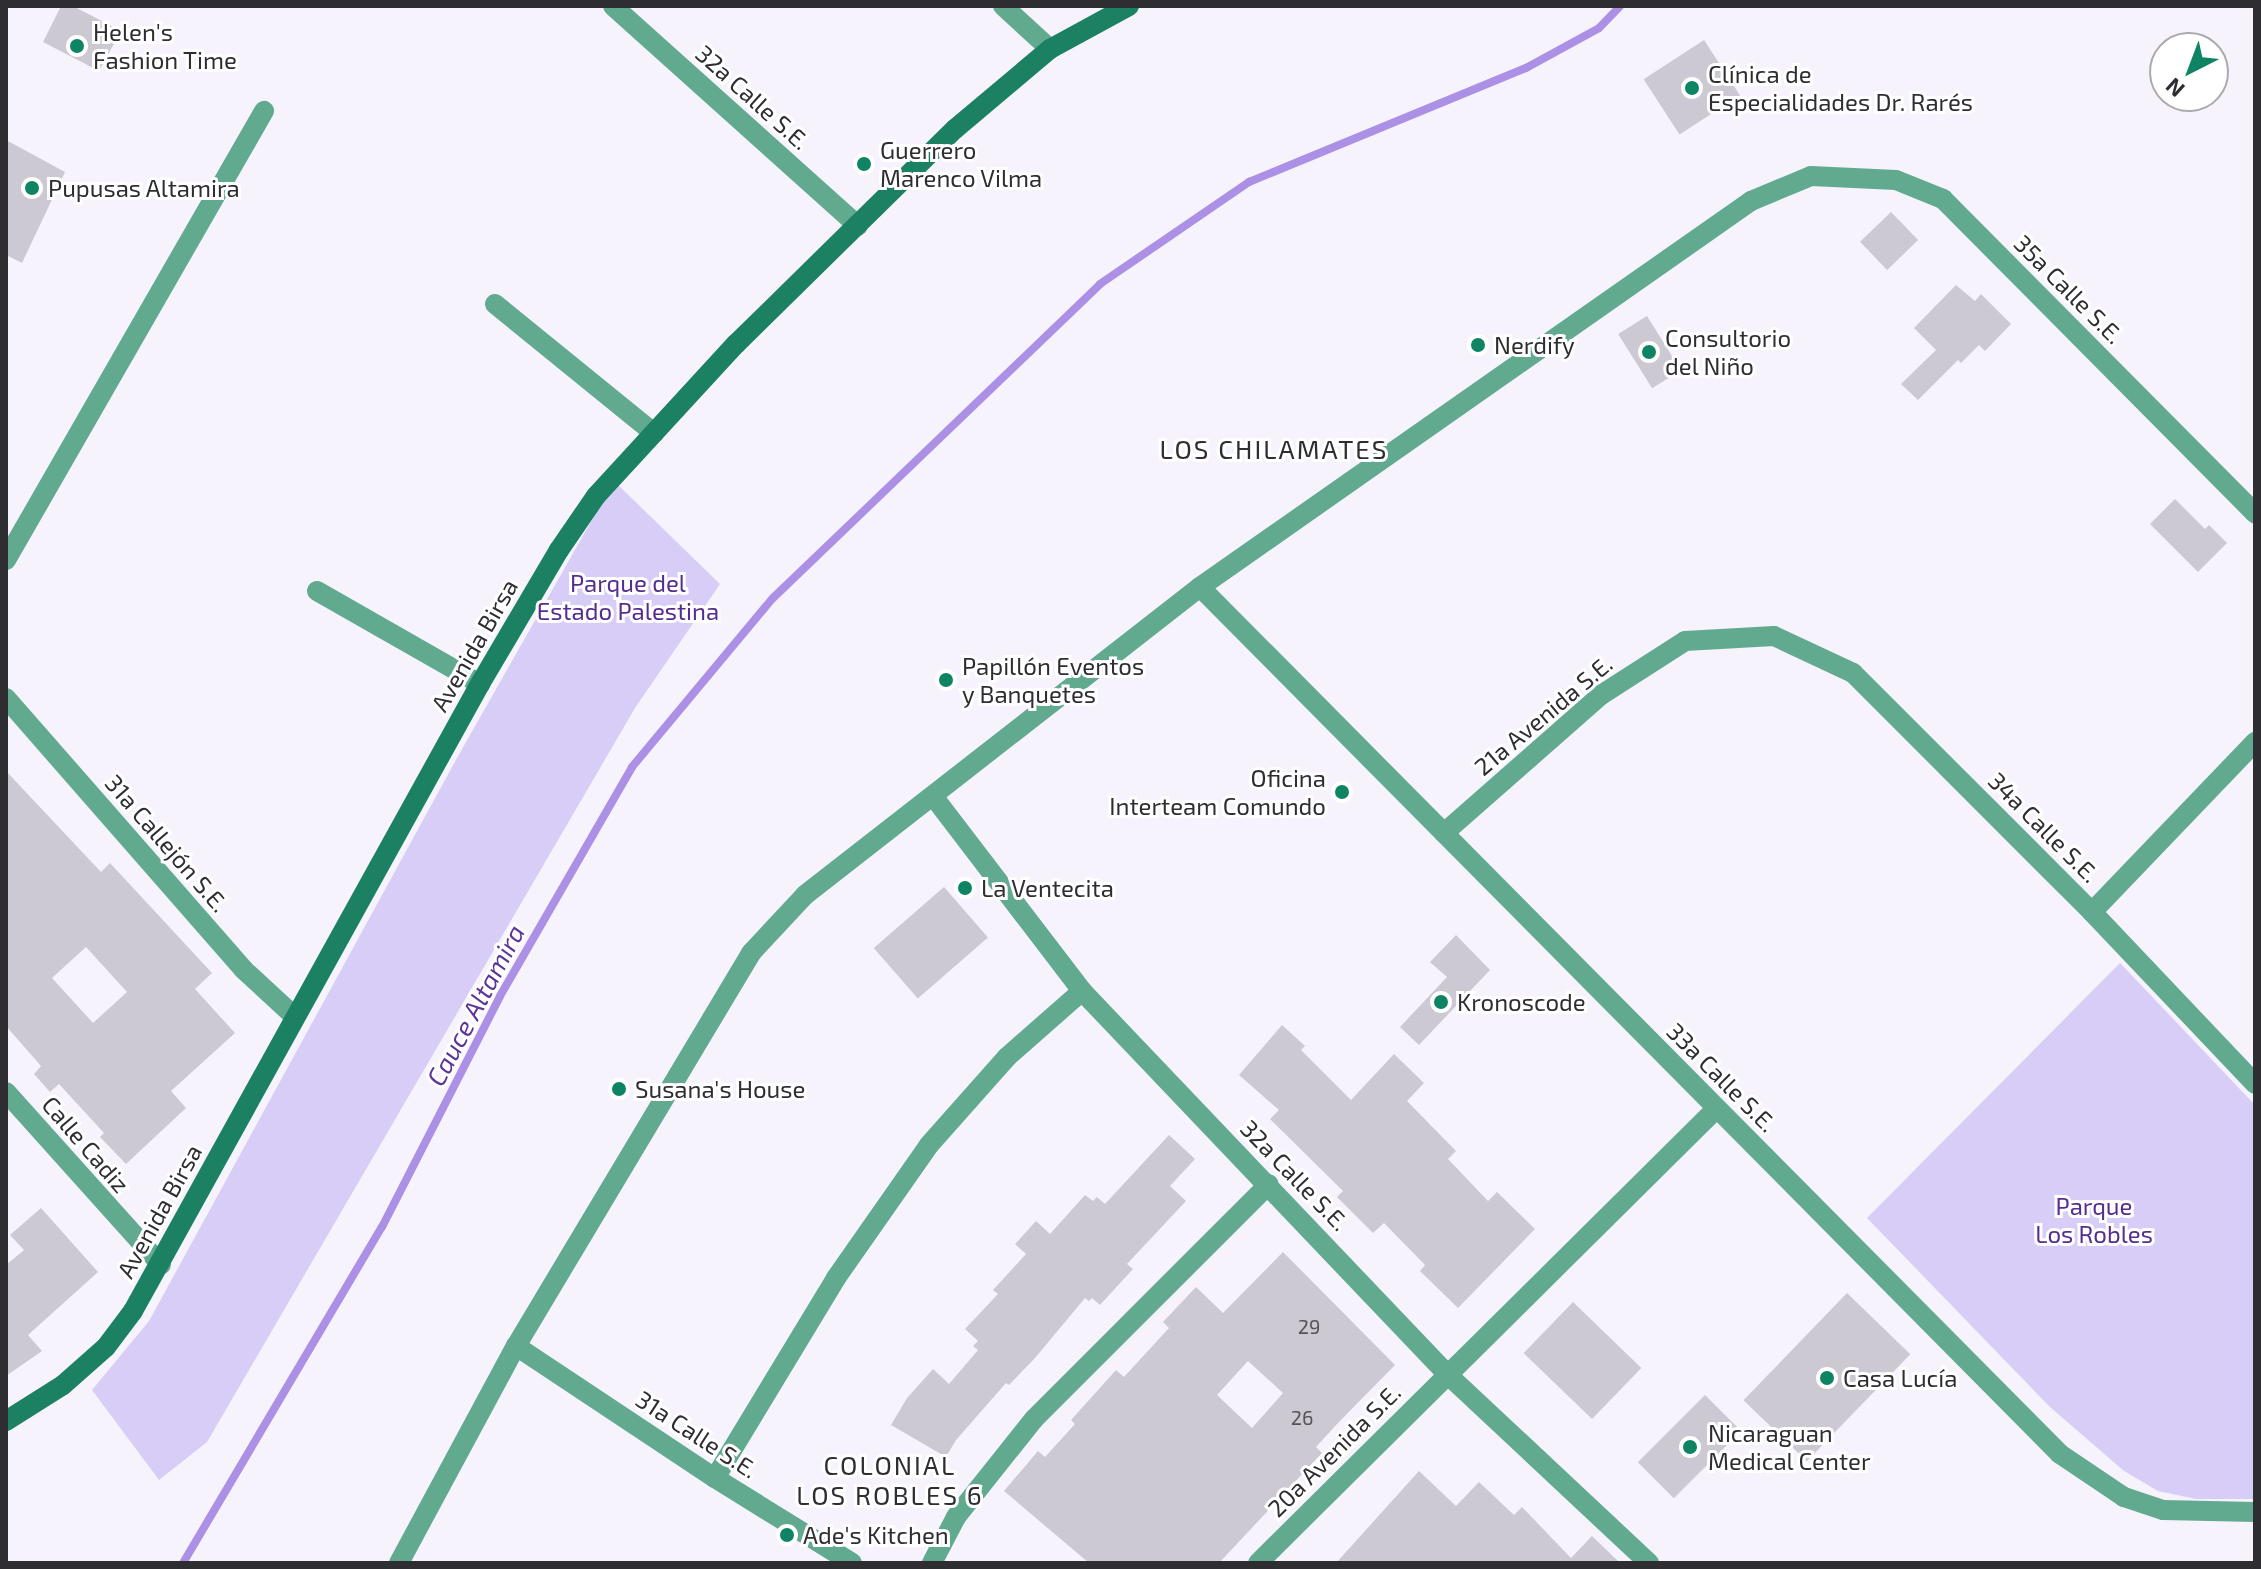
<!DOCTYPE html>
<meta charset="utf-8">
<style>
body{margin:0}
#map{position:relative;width:2261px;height:1569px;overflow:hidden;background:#f6f3fd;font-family:"Exo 2",sans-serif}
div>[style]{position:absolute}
.green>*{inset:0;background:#d8cdf7}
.stream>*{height:8px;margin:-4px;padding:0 4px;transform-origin:4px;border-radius:4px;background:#ab90e6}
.building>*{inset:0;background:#ccc9d3;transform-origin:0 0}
.street>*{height:20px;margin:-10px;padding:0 10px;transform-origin:10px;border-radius:10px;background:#62aa8f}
.secondary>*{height:20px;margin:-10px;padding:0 10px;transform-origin:10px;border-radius:10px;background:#1c8062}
.dots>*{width:22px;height:22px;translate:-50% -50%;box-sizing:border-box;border:4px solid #fff;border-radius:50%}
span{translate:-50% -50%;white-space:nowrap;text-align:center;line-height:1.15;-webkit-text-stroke:6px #fff;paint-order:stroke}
.number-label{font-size:20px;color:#56545a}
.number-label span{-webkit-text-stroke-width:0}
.poi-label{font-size:24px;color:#2e2d31}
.left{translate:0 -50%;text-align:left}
.right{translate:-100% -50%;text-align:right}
.street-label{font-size:24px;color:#2e2d31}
.park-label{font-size:24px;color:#552c90}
.neighbourhood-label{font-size:26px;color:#2e2d31;letter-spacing:2px}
.water-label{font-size:26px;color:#5c3599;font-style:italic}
.frame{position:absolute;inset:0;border:8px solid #2e2d31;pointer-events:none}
.north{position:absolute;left:2149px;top:32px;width:80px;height:80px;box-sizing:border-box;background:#fff;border:2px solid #ababad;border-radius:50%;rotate:222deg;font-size:22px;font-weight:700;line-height:32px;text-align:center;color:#2e2d31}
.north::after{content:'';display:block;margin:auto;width:28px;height:36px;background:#0f8464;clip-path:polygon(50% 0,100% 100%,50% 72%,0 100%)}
</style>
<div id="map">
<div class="green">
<i style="clip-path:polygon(614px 481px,720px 584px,635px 708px,207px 1442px,159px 1480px,92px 1390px,149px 1321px,457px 758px)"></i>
<i style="clip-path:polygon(2120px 963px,2255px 1105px,2255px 1499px,2196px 1499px,2158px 1491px,2124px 1471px,2050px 1407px,1867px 1218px)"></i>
</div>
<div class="stream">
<i style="left:183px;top:1563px;width:391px;rotate:-59.4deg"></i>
<i style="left:382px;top:1227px;width:259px;rotate:-62.9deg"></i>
<i style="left:500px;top:996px;width:264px;rotate:-60deg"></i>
<i style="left:632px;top:767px;width:220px;rotate:-50.2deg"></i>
<i style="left:773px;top:598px;width:453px;rotate:-43.8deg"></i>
<i style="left:1100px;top:284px;width:181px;rotate:-34.4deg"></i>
<i style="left:1249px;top:182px;width:300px;rotate:-22.4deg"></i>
<i style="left:1526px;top:68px;width:83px;rotate:-28.7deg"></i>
<i style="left:1599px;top:28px;width:30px;rotate:-46deg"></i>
</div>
<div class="building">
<i style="clip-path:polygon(61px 6px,73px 6px,121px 31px,99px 71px,43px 42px)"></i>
<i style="left:1704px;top:40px;width:66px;height:72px;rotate:57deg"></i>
<i style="clip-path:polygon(6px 140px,65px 172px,22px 263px,6px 255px)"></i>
<i style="left:1891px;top:212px;width:39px;height:43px;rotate:46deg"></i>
<i style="clip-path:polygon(1956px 285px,1975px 301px,1981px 294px,2011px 324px,1985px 351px,1979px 345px,1961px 363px,1958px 360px,1918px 400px,1901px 384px,1936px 350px,1914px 328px)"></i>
<i style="left:1647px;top:316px;width:64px;height:34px;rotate:58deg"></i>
<i style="clip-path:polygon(2175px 499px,2205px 529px,2209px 525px,2227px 543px,2198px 572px,2150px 524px)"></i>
<i style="clip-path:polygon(evenodd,6px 771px,101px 872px,110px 863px,212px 973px,195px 989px,235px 1033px,171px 1091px,186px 1108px,126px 1164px,100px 1137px,104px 1133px,59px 1084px,50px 1092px,34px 1074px,41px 1066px,6px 1026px,6px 771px,86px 947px,127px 992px,93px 1023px,52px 978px,86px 947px)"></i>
<i style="left:944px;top:887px;width:67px;height:93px;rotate:49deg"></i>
<i style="clip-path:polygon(1456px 935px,1490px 970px,1419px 1045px,1400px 1027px,1447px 977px,1430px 962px)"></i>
<i style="clip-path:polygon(1282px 1025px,1305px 1046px,1301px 1050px,1351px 1100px,1394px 1054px,1424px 1083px,1407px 1101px,1456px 1151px,1448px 1159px,1488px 1201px,1497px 1192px,1535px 1229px,1458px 1308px,1420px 1271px,1425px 1265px,1384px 1223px,1373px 1233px,1337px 1197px,1343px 1191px,1270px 1119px,1279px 1110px,1239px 1075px)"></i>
<i style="clip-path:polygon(1169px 1135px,1195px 1159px,1170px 1186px,1186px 1201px,1127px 1264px,1133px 1269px,1100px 1305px,1092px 1298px,1089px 1301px,1085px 1298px,1035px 1358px,1009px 1385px,1006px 1383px,956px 1440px,946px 1457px,891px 1425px,907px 1398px,933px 1369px,949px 1384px,978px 1350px,973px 1346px,978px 1341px,965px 1329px,998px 1294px,993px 1290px,1026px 1254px,1015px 1244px,1036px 1221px,1050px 1234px,1085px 1195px,1093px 1201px,1097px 1197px,1105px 1204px)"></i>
<i style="clip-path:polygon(41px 1208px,98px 1272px,28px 1335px,42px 1351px,6px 1376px,6px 1265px,24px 1250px,10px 1235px)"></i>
<i style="clip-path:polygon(evenodd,1283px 1252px,1395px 1365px,1337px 1424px,1316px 1447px,1322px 1453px,1219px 1563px,1089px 1563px,1004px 1491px,1038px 1451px,1045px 1457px,1075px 1424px,1071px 1420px,1116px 1370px,1124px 1377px,1169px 1328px,1163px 1322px,1196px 1287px,1223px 1313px,1283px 1252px,1248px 1361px,1283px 1393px,1252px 1428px,1217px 1395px,1248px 1361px)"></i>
<i style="left:1847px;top:1293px;width:88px;height:149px;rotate:44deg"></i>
<i style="left:1573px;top:1302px;width:95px;height:71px;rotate:44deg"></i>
<i style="left:1705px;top:1395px;width:51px;height:95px;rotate:45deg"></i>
<i style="clip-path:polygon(1419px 1471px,1456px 1506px,1479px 1482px,1514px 1515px,1522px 1507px,1571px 1558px,1592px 1536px,1620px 1563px,1336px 1563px)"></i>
</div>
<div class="street">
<i style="left:613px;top:6px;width:329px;rotate:41.9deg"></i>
<i style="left:1003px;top:6px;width:64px;rotate:42.5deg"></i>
<i style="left:495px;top:304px;width:205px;rotate:39.1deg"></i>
<i style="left:6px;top:560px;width:518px;rotate:-60.12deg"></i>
<i style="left:1200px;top:587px;width:1221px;rotate:45.23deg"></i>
<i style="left:2060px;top:1454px;width:77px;rotate:33.9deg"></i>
<i style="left:2124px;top:1497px;width:41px;rotate:18.4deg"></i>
<i style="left:2163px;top:1510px;width:92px;rotate:1.2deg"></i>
<i style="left:317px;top:591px;width:188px;rotate:29.7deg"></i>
<i style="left:6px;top:698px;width:361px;rotate:48.8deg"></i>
<i style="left:244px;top:970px;width:68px;rotate:42.6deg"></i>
<i style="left:933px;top:796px;width:245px;rotate:52.6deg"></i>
<i style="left:1082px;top:991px;width:529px;rotate:46.38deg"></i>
<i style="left:1447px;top:1374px;width:277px;rotate:43.1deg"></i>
<i style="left:1444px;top:833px;width:209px;rotate:-41.3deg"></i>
<i style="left:1601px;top:695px;width:100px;rotate:-32.7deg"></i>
<i style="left:1685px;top:641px;width:89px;rotate:-3.2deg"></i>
<i style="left:1774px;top:636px;width:87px;rotate:25.1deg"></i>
<i style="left:1853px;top:673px;width:338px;rotate:45deg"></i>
<i style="left:2092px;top:912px;width:237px;rotate:46.5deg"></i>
<i style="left:2092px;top:912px;width:236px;rotate:-46.2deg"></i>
<i style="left:6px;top:1092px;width:232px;rotate:48.1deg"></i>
<i style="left:516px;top:1346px;width:239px;rotate:33.6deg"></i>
<i style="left:715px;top:1478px;width:161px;rotate:31.8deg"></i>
<i style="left:715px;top:1478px;width:234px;rotate:-58.8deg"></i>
<i style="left:836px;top:1278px;width:162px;rotate:-55deg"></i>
<i style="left:929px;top:1145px;width:118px;rotate:-48.4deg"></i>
<i style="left:1007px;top:1057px;width:100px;rotate:-41.3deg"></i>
<i style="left:399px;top:1563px;width:247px;rotate:-61.7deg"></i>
<i style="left:516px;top:1346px;width:458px;rotate:-59.1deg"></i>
<i style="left:751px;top:953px;width:79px;rotate:-47deg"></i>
<i style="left:805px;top:895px;width:501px;rotate:-37.95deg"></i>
<i style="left:1200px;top:587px;width:673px;rotate:-35.01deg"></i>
<i style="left:1751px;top:201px;width:65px;rotate:-22.6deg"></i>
<i style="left:1811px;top:176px;width:85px;rotate:2.7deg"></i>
<i style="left:1896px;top:180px;width:51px;rotate:22deg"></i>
<i style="left:1943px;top:199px;width:443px;rotate:45.2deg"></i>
<i style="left:932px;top:1563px;width:52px;rotate:-62.4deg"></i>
<i style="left:956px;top:1517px;width:125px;rotate:-51.5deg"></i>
<i style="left:1034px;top:1419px;width:332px;rotate:-45deg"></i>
<i style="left:1258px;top:1563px;width:645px;rotate:-44.75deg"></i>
</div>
<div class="secondary">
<i style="left:6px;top:1421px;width:67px;rotate:-32.3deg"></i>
<i style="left:63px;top:1385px;width:57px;rotate:-41.5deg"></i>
<i style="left:106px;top:1347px;width:45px;rotate:-53.1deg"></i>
<i style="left:133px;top:1311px;width:717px;rotate:-61.04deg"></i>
<i style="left:480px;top:684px;width:156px;rotate:-59.5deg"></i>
<i style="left:559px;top:550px;width:65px;rotate:-55.6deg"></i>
<i style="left:596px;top:496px;width:207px;rotate:-47.4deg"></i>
<i style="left:736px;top:344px;width:307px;rotate:-44.5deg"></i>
<i style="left:955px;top:129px;width:124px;rotate:-40.1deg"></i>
<i style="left:1050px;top:49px;width:90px;rotate:-28.6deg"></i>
</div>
<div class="dots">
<i style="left:77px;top:46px;background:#0f8464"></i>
<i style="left:1692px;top:88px;background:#0f8464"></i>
<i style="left:864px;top:164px;background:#0f8464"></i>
<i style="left:32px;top:188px;background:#0f8464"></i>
<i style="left:1478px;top:345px;background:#0f8464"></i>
<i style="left:1649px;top:352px;background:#0f8464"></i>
<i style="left:946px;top:680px;background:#0f8464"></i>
<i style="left:1342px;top:792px;background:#0f8464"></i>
<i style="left:965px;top:888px;background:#0f8464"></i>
<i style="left:1441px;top:1002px;background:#0f8464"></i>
<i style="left:619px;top:1089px;background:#0f8464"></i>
<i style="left:1827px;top:1378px;background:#0f8464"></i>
<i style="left:1690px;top:1447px;background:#0f8464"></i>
<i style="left:787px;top:1535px;background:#0f8464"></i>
</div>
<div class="number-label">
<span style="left:1309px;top:1326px">29</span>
<span style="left:1302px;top:1417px">26</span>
</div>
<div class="poi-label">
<span class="left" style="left:93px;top:46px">Helen's<br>Fashion Time</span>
<span class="left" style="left:1708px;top:88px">Clínica de<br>Especialidades Dr. Rarés</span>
<span class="left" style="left:880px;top:164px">Guerrero<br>Marenco Vilma</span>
<span class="left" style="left:48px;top:188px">Pupusas Altamira</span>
<span class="left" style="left:1665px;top:352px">Consultorio<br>del Niño</span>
<span class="left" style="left:1494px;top:345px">Nerdify</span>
<span class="left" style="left:962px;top:680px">Papillón Eventos<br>y Banquetes</span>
<span class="right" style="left:1326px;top:792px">Oficina<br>Interteam Comundo</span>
<span class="left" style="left:981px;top:888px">La Ventecita</span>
<span class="left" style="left:1457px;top:1002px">Kronoscode</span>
<span class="left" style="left:635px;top:1089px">Susana's House</span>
<span class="left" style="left:1843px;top:1378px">Casa Lucía</span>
<span class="left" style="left:1708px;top:1447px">Nicaraguan<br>Medical Center</span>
<span class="left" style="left:803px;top:1535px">Ade's Kitchen</span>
</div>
<div class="street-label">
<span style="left:753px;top:97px;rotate:42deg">32a Calle S.E.</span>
<span style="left:2069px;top:289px;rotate:45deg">35a Calle S.E.</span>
<span style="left:474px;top:645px;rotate:-60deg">Avenida Birsa</span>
<span style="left:1543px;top:715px;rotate:-40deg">21a Avenida S.E.</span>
<span style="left:2044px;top:827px;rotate:45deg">34a Calle S.E.</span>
<span style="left:167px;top:843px;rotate:49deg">31a Callejón S.E.</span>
<span style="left:1722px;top:1077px;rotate:45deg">33a Calle S.E.</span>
<span style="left:86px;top:1144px;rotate:49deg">Calle Cadiz</span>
<span style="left:1295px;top:1175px;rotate:46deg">32a Calle S.E.</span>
<span style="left:159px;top:1211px;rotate:-61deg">Avenida Birsa</span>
<span style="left:697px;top:1434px;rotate:33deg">31a Calle S.E.</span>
<span style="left:1334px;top:1450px;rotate:-45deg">20a Avenida S.E.</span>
</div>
<div class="park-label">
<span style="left:628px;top:597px">Parque del<br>Estado Palestina</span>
<span style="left:2094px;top:1220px">Parque<br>Los Robles</span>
</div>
<div class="neighbourhood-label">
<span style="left:1274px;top:449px">LOS CHILAMATES</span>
<span style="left:890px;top:1480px">COLONIAL<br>LOS ROBLES 6</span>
</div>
<div class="water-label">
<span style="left:475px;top:1005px;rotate:-62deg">Cauce Altamira</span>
</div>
<div class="frame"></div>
<div class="north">N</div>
</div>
